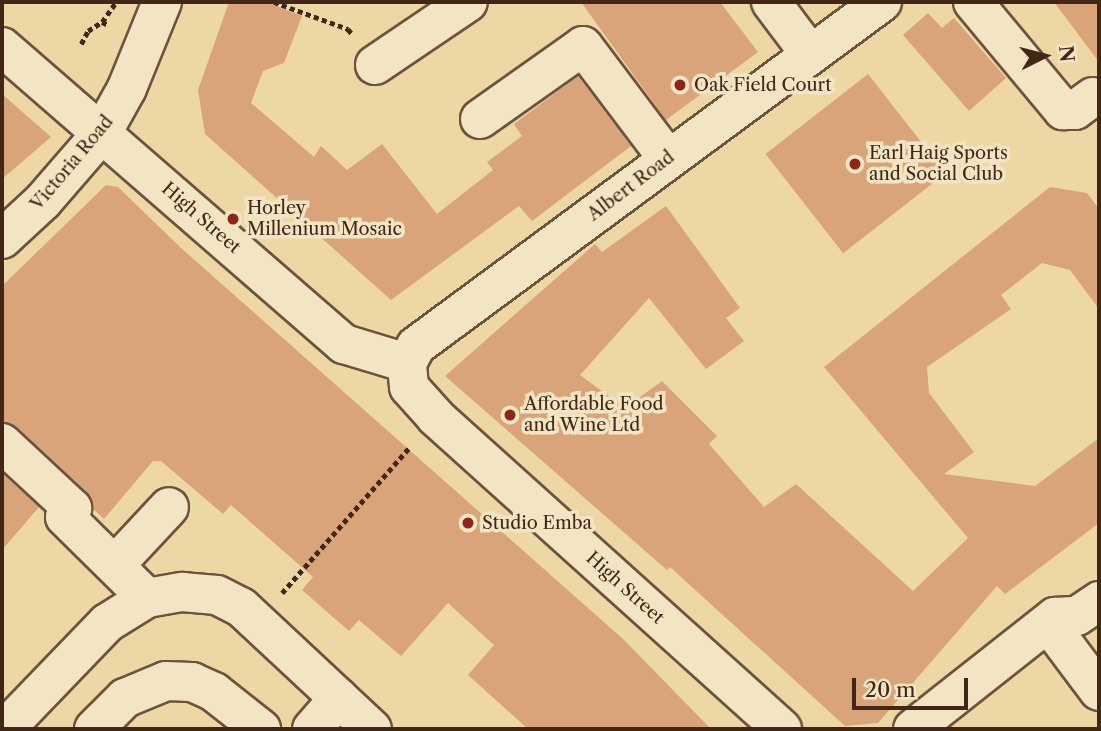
<!DOCTYPE html>
<style>
body{margin:0}
#map{position:relative;width:1101px;height:731px;overflow:hidden;background:#edd7a5;font-family:"Libre Caslon Text",serif}
div>[style]{position:absolute}
.building>*{inset:0;background:#d9a47a;transform-origin:0 0}
.path>*{height:4.5px;margin-top:-2.25px;transform-origin:0;background:repeating-linear-gradient(90deg,#422719 0 5px,transparent 0 8.5px)}
.roads{filter:drop-shadow(2px 0 #6d533c) drop-shadow(-2px 0 #6d533c) drop-shadow(0 2px #6d533c) drop-shadow(0 -2px #6d533c)}
.minor>*{height:38px;margin:-19px;padding:0 19px;transform-origin:19px;border-radius:19px;background:#f3e5c4}
.dots>*{width:19px;height:19px;translate:-50% -50%;box-sizing:border-box;border:4px solid #f3e5c4;border-radius:50%}
span{translate:-50% -50%;white-space:nowrap;text-align:center;line-height:1.15;-webkit-text-stroke:7px #f3e5c4;paint-order:stroke}
.poi-label{font-size:18px;color:#422719}
.left{translate:0 -50%;text-align:left}
.street-label{font-size:18px;color:#422719}
.frame{position:absolute;inset:0;border:4px solid #422719;pointer-events:none}
.north{position:absolute;left:1010px;top:21px;width:70px;height:70px;-webkit-text-stroke:5px #f3e5c4;paint-order:stroke;rotate:84deg;font-size:19px;font-weight:700;line-height:28px;text-align:center;color:#422719}
.north::after{content:'';display:block;margin:auto;width:24px;height:32px;background:#422719;clip-path:polygon(50% 0,100% 100%,50% 72%,0 100%)}
.scale{position:absolute;left:852px;top:678px;width:116px;height:32px;box-sizing:border-box;border:4px solid #422719;border-top:0;padding-left:9px;font-size:21px;line-height:24px;white-space:nowrap;color:#422719;-webkit-text-stroke:5px #f3e5c4;paint-order:stroke}
</style>
<div id="map">
<div class="building">
<i style="clip-path:polygon(229px 2px,265px 2px,302px 16px,284px 63px,263px 71px,251px 103px,314px 157px,321px 146px,347px 170px,382px 144px,437px 214px,493px 170px,487px 162px,522px 136px,514px 124px,578px 76px,631px 146px,532px 221px,519px 206px,391px 300px,205px 134px,198px 90px)"></i>
<i style="clip-path:polygon(581px 2px,720px 2px,758px 52px,666px 120px)"></i>
<i style="clip-path:polygon(1054px 2px,1099px 2px,1099px 62px)"></i>
<i style="clip-path:polygon(928px 13px,942px 28px,954px 18px,1006px 78px,969px 111px,903px 35px)"></i>
<i style="left:868px;top:74px;width:126px;height:130px;rotate:52deg"></i>
<i style="clip-path:polygon(2px 94px,51px 137px,2px 179px)"></i>
<i style="clip-path:polygon(106px 185px,118px 187px,181px 248px,623px 639px,711px 729px,528px 729px,468px 675px,494px 645px,448px 603px,401px 656px,359px 620px,349px 631px,302px 590px,313px 577px,231px 505px,223px 514px,161px 461px,153px 461px,104px 519px,94px 510px,87px 492px,17px 427px,2px 422px,2px 286px)"></i>
<i style="clip-path:polygon(1050px 187px,1087px 193px,1099px 209px,1099px 309px,1070px 270px,1042px 263px,1001px 295px,1011px 309px,927px 367px,929px 393px,974px 452px,944px 474px,1035px 486px,1099px 438px,1099px 523px,1005px 594px,997px 586px,878px 723px,845px 726px,670px 567px,667px 570px,445px 376px,595px 244px,602px 252px,666px 206px,740px 308px,726px 318px,744px 341px,706px 369px,649px 298px,580px 375px,625px 408px,662px 381px,717px 436px,709px 444px,764px 507px,796px 484px,913px 591px,968px 538px,824px 367px)"></i>
<i style="clip-path:polygon(2px 473px,39px 507px,2px 550px)"></i>
</div>
<div class="path">
<i style="left:274px;top:2px;width:79px;rotate:20deg"></i>
<i style="left:348px;top:29px;width:8px;rotate:50deg"></i>
<i style="left:102px;top:22px;width:24px;rotate:-55deg"></i>
<i style="left:81px;top:44px;width:15px;rotate:-62deg"></i>
<i style="left:88px;top:31px;width:17px;rotate:-33deg"></i>
<i style="left:102px;top:22px;width:8px;rotate:23deg"></i>
<i style="left:282px;top:593px;width:194px;rotate:-48.8deg"></i>
</div>
<div class="roads">
<div class="minor">
<i style="left:771px;top:2px;width:65px;rotate:53.1deg"></i>
<i style="left:973px;top:2px;width:141px;rotate:50.2deg"></i>
<i style="left:1063px;top:110px;width:12px"></i>
<i style="left:1075px;top:110px;width:22px;rotate:-36deg"></i>
<i style="left:2px;top:47px;width:453px;rotate:41deg"></i>
<i style="left:344px;top:344px;width:66px;rotate:16.8deg"></i>
<i style="left:375px;top:65px;width:112px;rotate:-34.1deg"></i>
<i style="left:480px;top:119px;width:126px;rotate:-35.3deg"></i>
<i style="left:583px;top:46px;width:141px;rotate:53deg"></i>
<i style="left:2px;top:239px;width:56px;rotate:-42.8deg"></i>
<i style="left:43px;top:201px;width:90px;rotate:-49.1deg"></i>
<i style="left:102px;top:133px;width:51px;rotate:-60.9deg"></i>
<i style="left:127px;top:88px;width:93px;rotate:-67.9deg"></i>
<i style="left:2px;top:443px;width:96px;rotate:42.9deg"></i>
<i style="left:72px;top:508px;width:11px;rotate:128deg"></i>
<i style="left:65px;top:517px;width:115px;rotate:44.6deg"></i>
<i style="left:115px;top:565px;width:79px;rotate:-47deg"></i>
<i style="left:1048px;top:623px;width:85px;rotate:53.1deg"></i>
<i style="left:5px;top:729px;width:147px;rotate:-46.1deg"></i>
<i style="left:107px;top:623px;width:47px;rotate:-32deg"></i>
<i style="left:147px;top:598px;width:36px;rotate:-10deg"></i>
<i style="left:182px;top:592px;width:35px;rotate:5deg"></i>
<i style="left:217px;top:595px;width:27px;rotate:27deg"></i>
<i style="left:241px;top:607px;width:179px;rotate:43deg"></i>
<i style="left:94px;top:729px;width:44px;rotate:-45deg"></i>
<i style="left:125px;top:698px;width:44px;rotate:-22.5deg"></i>
<i style="left:166px;top:681px;width:26px;rotate:2deg"></i>
<i style="left:192px;top:682px;width:24px;rotate:24deg"></i>
<i style="left:214px;top:692px;width:60px;rotate:38.2deg"></i>
<i style="left:312px;top:729px;width:41px;rotate:-48.9deg"></i>
<i style="left:782px;top:729px;width:466px;rotate:-138deg"></i>
<i style="left:436px;top:417px;width:40px;rotate:-132deg"></i>
<i style="left:409px;top:387px;width:24px;rotate:-95deg"></i>
<i style="left:407px;top:363px;width:19px;rotate:-62deg"></i>
<i style="left:416px;top:346px;width:579px;rotate:-36.43deg"></i>
<i style="left:913px;top:729px;width:181px;rotate:-38.3deg"></i>
<i style="left:1055px;top:617px;width:22px;rotate:-3deg"></i>
<i style="left:1077px;top:616px;width:27px;rotate:-34deg"></i>
</div>
</div>
<div class="dots">
<i style="left:680px;top:85px;background:#8f2418"></i>
<i style="left:855px;top:164px;background:#8f2418"></i>
<i style="left:233px;top:219px;background:#8f2418"></i>
<i style="left:510px;top:415px;background:#8f2418"></i>
<i style="left:468px;top:523px;background:#8f2418"></i>
</div>
<div class="poi-label">
<span class="left" style="left:694px;top:85px">Oak Field Court</span>
<span class="left" style="left:869px;top:164px">Earl Haig Sports<br>and Social Club</span>
<span class="left" style="left:247px;top:219px">Horley<br>Millenium Mosaic</span>
<span class="left" style="left:524px;top:415px">Affordable Food<br>and Wine Ltd</span>
<span class="left" style="left:482px;top:523px">Studio Emba</span>
</div>
<div class="street-label">
<span style="left:72px;top:163px;rotate:-50deg">Victoria Road</span>
<span style="left:631px;top:186px;rotate:-37deg">Albert Road</span>
<span style="left:201px;top:218px;rotate:41deg">High Street</span>
<span style="left:625px;top:588px;rotate:42deg">High Street</span>
</div>
<div class="frame"></div>
<div class="north">N</div>
<div class="scale">20 m</div>
</div>
